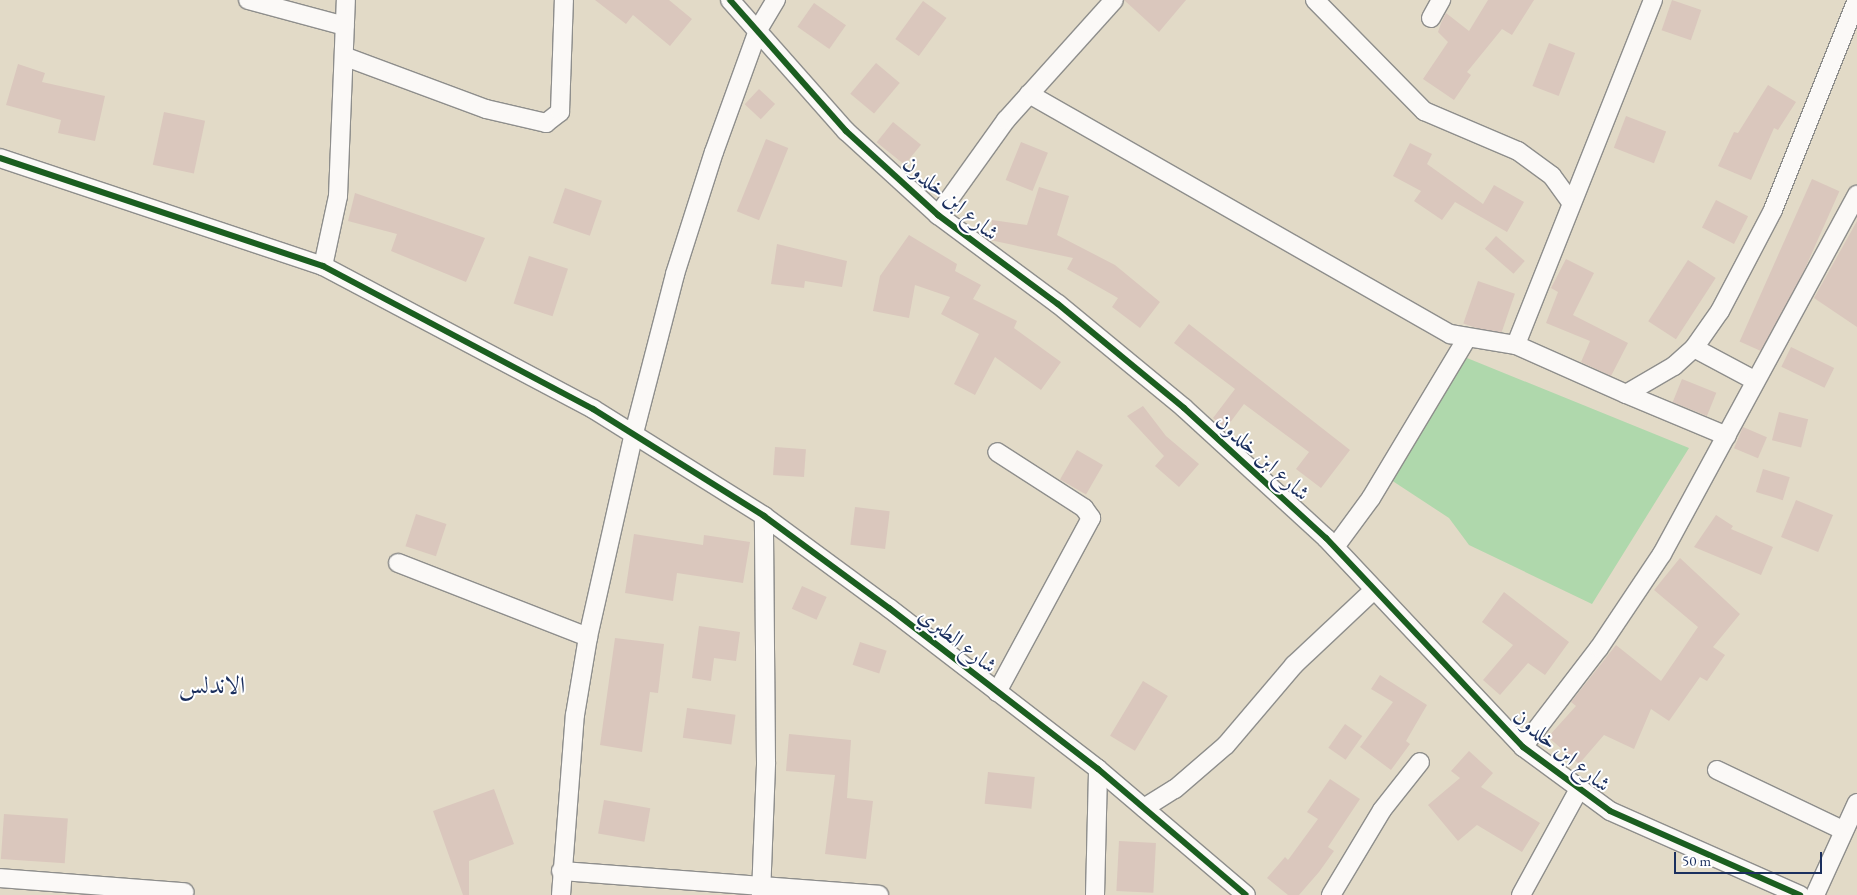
<!DOCTYPE html>
<meta charset="utf-8">
<style>
body{margin:0}
#map{position:relative;width:1857px;height:895px;overflow:hidden;background:#e2dac7;font-family:"EB Garamond",Amiri,serif}
div>[style]{position:absolute}
.green>*{inset:0;background:#afd8ac}
.building>*{inset:0;background:#dac7bd;transform-origin:0 0}
.roads{filter:drop-shadow(1px 0 #8e8e8c) drop-shadow(-1px 0 #8e8e8c) drop-shadow(0 1px #8e8e8c) drop-shadow(0 -1px #8e8e8c)}
.minor>*{height:18px;margin:-9px;padding:0 9px;transform-origin:9px;border-radius:9px;background:#fbf9f7}
.cycleway>*{height:6px;margin:-3px;padding:0 3px;transform-origin:3px;border-radius:3px;background:#1b5e20}
span{translate:-50% -50%;white-space:nowrap;text-align:center;line-height:1.15;-webkit-text-stroke:4px #fff;paint-order:stroke}
.street-label{font-size:22px;color:#1b2f5e}
.neighbourhood-label{font-size:24px;color:#1b2f5e}
.scale{position:absolute;left:1674px;top:852px;width:148px;height:22px;box-sizing:border-box;border:2px solid #1b2f5e;border-top:0;padding-left:6px;font-size:15px;line-height:18px;white-space:nowrap;color:#1b2f5e;-webkit-text-stroke:4px #fff;paint-order:stroke}
</style>
<div id="map">
<div class="green">
<i style="clip-path:polygon(1467px 358px,1689px 448px,1592px 604px,1469px 545px,1449px 518px,1385px 476px)"></i>
</div>
<div class="building">
<i style="clip-path:polygon(595px 0,669px 0,692px 19px,670px 46px,633px 15px,626px 24px)"></i>
<i style="clip-path:polygon(1124px 0,1186px 0,1159px 32px)"></i>
<i style="clip-path:polygon(1488px 0,1534px 0,1512px 35px,1502px 29px,1467px 72px,1471px 75px,1454px 100px,1423px 79px,1448px 42px,1438px 32px,1441px 23px,1446px 13px,1469px 31px)"></i>
<i style="left:1672px;top:0;width:31px;height:32px;rotate:19deg"></i>
<i style="left:923px;top:1px;width:29px;height:47px;rotate:36deg"></i>
<i style="left:814px;top:3px;width:39px;height:29px;rotate:35deg"></i>
<i style="left:1549px;top:43px;width:28px;height:46px;rotate:21deg"></i>
<i style="left:876px;top:63px;width:31px;height:40px;rotate:40deg"></i>
<i style="clip-path:polygon(18px 64px,45px 73px,42px 82px,105px 96px,95px 141px,58px 133px,61px 120px,6px 105px)"></i>
<i style="clip-path:polygon(1768px 85px,1796px 102px,1778px 130px,1774px 128px,1751px 180px,1718px 166px,1734px 132px,1738px 133px)"></i>
<i style="left:759px;top:89px;width:22px;height:21px;rotate:43deg"></i>
<i style="left:164px;top:112px;width:42px;height:54px;rotate:12deg"></i>
<i style="left:1626px;top:116px;width:43px;height:34px;rotate:21deg"></i>
<i style="left:893px;top:122px;width:36px;height:26px;rotate:39deg"></i>
<i style="left:766px;top:139px;width:24px;height:78px;rotate:22deg"></i>
<i style="left:1021px;top:142px;width:29px;height:41px;rotate:22deg"></i>
<i style="clip-path:polygon(1410px 143px,1432px 154px,1427px 164px,1483px 204px,1494px 185px,1524px 202px,1507px 232px,1455px 202px,1442px 220px,1414px 201px,1421px 191px,1393px 176px)"></i>
<i style="left:1812px;top:179px;width:30px;height:178px;rotate:24deg"></i>
<i style="clip-path:polygon(1039px 187px,1069px 196px,1057px 235px,1115px 265px,1160px 302px,1140px 328px,1112px 307px,1118px 298px,1067px 269px,1073px 258px,990px 240px,992px 220px,1027px 225px)"></i>
<i style="left:565px;top:188px;width:39px;height:37px;rotate:19deg"></i>
<i style="clip-path:polygon(355px 193px,485px 238px,466px 282px,391px 251px,397px 234px,348px 221px)"></i>
<i style="left:1716px;top:200px;width:36px;height:31px;rotate:27deg"></i>
<i style="clip-path:polygon(1857px 221px,1857px 327px,1814px 298px)"></i>
<i style="clip-path:polygon(909px 235px,957px 264px,955px 271px,981px 285px,973px 299px,1017px 321px,1014px 328px,1061px 362px,1041px 390px,995px 357px,975px 395px,954px 384px,979px 334px,941px 314px,950px 297px,915px 285px,909px 318px,873px 311px,880px 276px)"></i>
<i style="left:1496px;top:236px;width:38px;height:17px;rotate:41deg"></i>
<i style="clip-path:polygon(777px 244px,847px 261px,842px 287px,805px 281px,804px 288px,771px 284px)"></i>
<i style="left:529px;top:256px;width:41px;height:50px;rotate:18deg"></i>
<i style="clip-path:polygon(1566px 259px,1594px 273px,1573px 315px,1628px 343px,1611px 376px,1581px 362px,1590px 341px,1546px 323px,1558px 292px,1551px 288px)"></i>
<i style="left:1688px;top:260px;width:33px;height:73px;rotate:33deg"></i>
<i style="left:1478px;top:281px;width:39px;height:45px;rotate:19deg"></i>
<i style="clip-path:polygon(1189px 324px,1350px 450px,1321px 488px,1296px 469px,1309px 452px,1244px 404px,1226px 428px,1213px 418px,1235px 389px,1174px 343px)"></i>
<i style="left:1791px;top:347px;width:48px;height:22px;rotate:26deg"></i>
<i style="left:1682px;top:379px;width:37px;height:25px;rotate:22deg"></i>
<i style="clip-path:polygon(1143px 406px,1166px 436px,1199px 464px,1179px 487px,1155px 466px,1164px 456px,1127px 416px)"></i>
<i style="left:1779px;top:412px;width:30px;height:29px;rotate:14deg"></i>
<i style="left:1743px;top:427px;width:26px;height:23px;rotate:23deg"></i>
<i style="left:775px;top:447px;width:31px;height:28px;rotate:4deg"></i>
<i style="left:1077px;top:450px;width:30px;height:34px;rotate:30deg"></i>
<i style="left:1763px;top:469px;width:28px;height:24px;rotate:17deg"></i>
<i style="left:1796px;top:500px;width:40px;height:40px;rotate:22deg"></i>
<i style="left:855px;top:507px;width:35px;height:38px;rotate:7deg"></i>
<i style="left:416px;top:514px;width:32px;height:34px;rotate:18deg"></i>
<i style="clip-path:polygon(1716px 515px,1733px 526px,1731px 529px,1773px 547px,1761px 575px,1694px 547px)"></i>
<i style="clip-path:polygon(634px 534px,703px 545px,704px 535px,750px 542px,743px 583px,677px 573px,673px 601px,625px 593px)"></i>
<i style="clip-path:polygon(1680px 558px,1740px 614px,1713px 647px,1725px 655px,1707px 681px,1700px 677px,1669px 721px,1651px 709px,1634px 749px,1604px 735px,1579px 764px,1548px 737px,1576px 706px,1571px 702px,1616px 645px,1661px 681px,1698px 627px,1654px 590px)"></i>
<i style="left:802px;top:586px;width:27px;height:25px;rotate:24deg"></i>
<i style="clip-path:polygon(1504px 592px,1569px 642px,1545px 675px,1528px 663px,1500px 695px,1483px 680px,1513px 645px,1482px 622px)"></i>
<i style="clip-path:polygon(699px 626px,740px 632px,736px 661px,714px 658px,711px 681px,692px 678px)"></i>
<i style="clip-path:polygon(615px 638px,664px 644px,658px 693px,650px 692px,642px 752px,600px 745px)"></i>
<i style="left:860px;top:642px;width:28px;height:24px;rotate:18deg"></i>
<i style="clip-path:polygon(1380px 675px,1427px 705px,1406px 741px,1410px 744px,1391px 770px,1360px 747px,1393px 702px,1371px 689px)"></i>
<i style="left:1143px;top:681px;width:29px;height:64px;rotate:31deg"></i>
<i style="left:687px;top:708px;width:49px;height:30px;rotate:8deg"></i>
<i style="left:1345px;top:724px;width:21px;height:29px;rotate:35deg"></i>
<i style="clip-path:polygon(789px 734px,851px 740px,847px 798px,873px 801px,866px 859px,825px 854px,835px 775px,786px 771px)"></i>
<i style="clip-path:polygon(1469px 751px,1493px 773px,1481px 787px,1540px 823px,1522px 852px,1477px 825px,1458px 841px,1428px 805px,1460px 778px,1451px 771px)"></i>
<i style="left:988px;top:772px;width:47px;height:32px;rotate:6deg"></i>
<i style="clip-path:polygon(1330px 779px,1360px 799px,1328px 847px,1334px 851px,1319px 872px,1299px 895px,1288px 895px,1267px 878px,1285px 857px,1288px 860px,1318px 819px,1307px 812px)"></i>
<i style="clip-path:polygon(494px 789px,514px 844px,469px 861px,469px 895px,463px 895px,433px 811px)"></i>
<i style="left:604px;top:800px;width:47px;height:34px;rotate:10deg"></i>
<i style="left:4px;top:814px;width:64px;height:45px;rotate:4deg"></i>
<i style="left:1119px;top:841px;width:37px;height:50px;rotate:3deg"></i>
</div>
<div class="roads">
<div class="minor">
<i style="left:248px;top:0;width:100px;rotate:15deg"></i>
<i style="left:730px;top:0;width:175px;rotate:48.5deg"></i>
<i style="left:846px;top:131px;width:125px;rotate:42.4deg"></i>
<i style="left:938px;top:215px;width:149px;rotate:36.6deg"></i>
<i style="left:1058px;top:304px;width:163px;rotate:39.5deg"></i>
<i style="left:1184px;top:408px;width:193px;rotate:42.5deg"></i>
<i style="left:1326px;top:538px;width:287px;rotate:46.7deg"></i>
<i style="left:1523px;top:747px;width:108px;rotate:36.3deg"></i>
<i style="left:1610px;top:811px;width:208px;rotate:23.9deg"></i>
<i style="left:1315px;top:0;width:156px;rotate:45.5deg"></i>
<i style="left:1424px;top:111px;width:102px;rotate:23.1deg"></i>
<i style="left:1518px;top:151px;width:42px;rotate:36.3deg"></i>
<i style="left:1552px;top:176px;width:32px;rotate:54deg"></i>
<i style="left:1653px;top:0;width:371px;rotate:111.7deg"></i>
<i style="left:1516px;top:345px;width:120px;rotate:24deg"></i>
<i style="left:1626px;top:394px;width:56px;rotate:-30.3deg"></i>
<i style="left:1674px;top:366px;width:27px;rotate:-42deg"></i>
<i style="left:1694px;top:348px;width:45px;rotate:-54.9deg"></i>
<i style="left:1720px;top:311px;width:114px;rotate:-62.3deg"></i>
<i style="left:1773px;top:210px;width:226px;rotate:-68.2deg"></i>
<i style="left:1431px;top:18px;width:21px;rotate:-61deg"></i>
<i style="left:346px;top:57px;width:149px;rotate:20.4deg"></i>
<i style="left:486px;top:109px;width:62px;rotate:13.1deg"></i>
<i style="left:546px;top:123px;width:18px;rotate:-38deg"></i>
<i style="left:560px;top:112px;width:112px;rotate:-88deg"></i>
<i style="left:1029px;top:94px;width:485px;rotate:29.7deg"></i>
<i style="left:1450px;top:334px;width:67px;rotate:9.5deg"></i>
<i style="left:0;top:158px;width:341px;rotate:18.5deg"></i>
<i style="left:323px;top:266px;width:306px;rotate:27.9deg"></i>
<i style="left:593px;top:409px;width:202px;rotate:32deg"></i>
<i style="left:764px;top:516px;width:155px;rotate:36.4deg"></i>
<i style="left:889px;top:608px;width:264px;rotate:37.6deg"></i>
<i style="left:1098px;top:769px;width:194px;rotate:40.4deg"></i>
<i style="left:938px;top:215px;width:117px;rotate:-54.4deg"></i>
<i style="left:1006px;top:120px;width:161px;rotate:-48deg"></i>
<i style="left:323px;top:266px;width:72px;rotate:-77.9deg"></i>
<i style="left:338px;top:196px;width:196px;rotate:-87.7deg"></i>
<i style="left:1694px;top:348px;width:68px;rotate:28.1deg"></i>
<i style="left:1626px;top:394px;width:109px;rotate:22.6deg"></i>
<i style="left:1335px;top:547px;width:61px;rotate:-53.7deg"></i>
<i style="left:1371px;top:498px;width:187px;rotate:-59deg"></i>
<i style="left:398px;top:563px;width:204px;rotate:21.3deg"></i>
<i style="left:997px;top:692px;width:198px;rotate:-61.6deg"></i>
<i style="left:1091px;top:518px;width:12px;rotate:-125deg"></i>
<i style="left:1084px;top:508px;width:103px;rotate:-147.2deg"></i>
<i style="left:1523px;top:747px;width:125px;rotate:-52.5deg"></i>
<i style="left:1599px;top:648px;width:113px;rotate:-56.2deg"></i>
<i style="left:1662px;top:554px;width:409px;rotate:-61.5deg"></i>
<i style="left:1717px;top:770px;width:140px;rotate:25.5deg"></i>
<i style="left:1144px;top:808px;width:36px;rotate:-32deg"></i>
<i style="left:1175px;top:789px;width:67px;rotate:-40.8deg"></i>
<i style="left:1226px;top:745px;width:105px;rotate:-49.6deg"></i>
<i style="left:1294px;top:665px;width:110px;rotate:-43.2deg"></i>
<i style="left:561px;top:871px;width:319px;rotate:4.3deg"></i>
<i style="left:0;top:878px;width:185px;rotate:4.4deg"></i>
<i style="left:561px;top:895px;width:181px;rotate:-85.6deg"></i>
<i style="left:575px;top:715px;width:79px;rotate:-80.5deg"></i>
<i style="left:588px;top:637px;width:209px;rotate:-77.3deg"></i>
<i style="left:634px;top:433px;width:164px;rotate:-75.5deg"></i>
<i style="left:675px;top:274px;width:128px;rotate:-72.3deg"></i>
<i style="left:714px;top:152px;width:132px;rotate:-70.1deg"></i>
<i style="left:759px;top:28px;width:33px;rotate:-59deg"></i>
<i style="left:761px;top:895px;width:133px;rotate:-87.8deg"></i>
<i style="left:766px;top:762px;width:246px;rotate:-90.5deg"></i>
<i style="left:1095px;top:895px;width:126px;rotate:-88.6deg"></i>
<i style="left:1331px;top:895px;width:99px;rotate:-59deg"></i>
<i style="left:1382px;top:810px;width:61px;rotate:-51.6deg"></i>
<i style="left:1521px;top:895px;width:121px;rotate:-61.3deg"></i>
<i style="left:1815px;top:895px;width:101px;rotate:-65.5deg"></i>
</div>
</div>
<div class="cycleway">
<i style="left:730px;top:0;width:175px;rotate:48.5deg"></i>
<i style="left:846px;top:131px;width:125px;rotate:42.4deg"></i>
<i style="left:938px;top:215px;width:149px;rotate:36.6deg"></i>
<i style="left:1058px;top:304px;width:163px;rotate:39.5deg"></i>
<i style="left:1184px;top:408px;width:193px;rotate:42.5deg"></i>
<i style="left:1326px;top:538px;width:287px;rotate:46.7deg"></i>
<i style="left:1523px;top:747px;width:108px;rotate:36.3deg"></i>
<i style="left:1610px;top:811px;width:208px;rotate:23.9deg"></i>
<i style="left:0;top:158px;width:341px;rotate:18.5deg"></i>
<i style="left:323px;top:266px;width:306px;rotate:27.9deg"></i>
<i style="left:593px;top:409px;width:202px;rotate:32deg"></i>
<i style="left:764px;top:516px;width:155px;rotate:36.4deg"></i>
<i style="left:889px;top:608px;width:264px;rotate:37.6deg"></i>
<i style="left:1098px;top:769px;width:194px;rotate:40.4deg"></i>
</div>
<div class="street-label">
<span style="left:951px;top:198px;rotate:40deg">شارع ابن خلدون</span>
<span style="left:1263px;top:457px;rotate:42deg">شارع ابن خلدون</span>
<span style="left:958px;top:640px;rotate:38deg">شارع الطبري</span>
<span style="left:1562px;top:750px;rotate:39deg">شارع ابن خلدون</span>
</div>
<div class="neighbourhood-label">
<span style="left:212px;top:685px">الاندلس</span>
</div>
<div class="scale">50 m</div>
</div>
